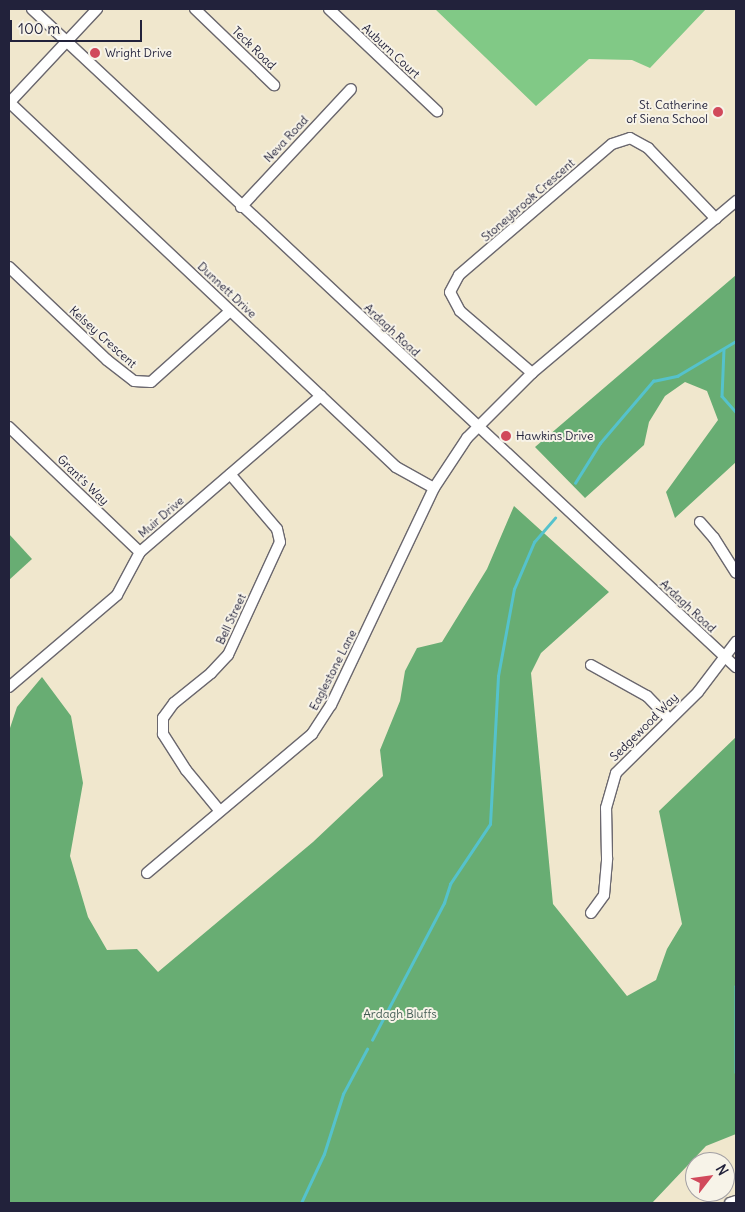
<!DOCTYPE html>
<style>
body{margin:0}
#map{position:relative;width:745px;height:1212px;overflow:hidden;background:#f0e7cd;font-family:Delius,sans-serif}
div>[style]{position:absolute}
.green>*{inset:0;background:#81c986}
.forest>*{inset:0;background:#68ad73}
.stream>*{height:2.5px;margin:-1.25px;padding:0 1.25px;transform-origin:1.25px;border-radius:1.25px;background:#55c2cc}
.roads{filter:drop-shadow(1px 0 #6a676e) drop-shadow(-1px 0 #6a676e) drop-shadow(0 1px #6a676e) drop-shadow(0 -1px #6a676e)}
.minor>*{height:10px;margin:-5px;padding:0 5px;transform-origin:5px;border-radius:5px;background:#fff}
.dots>*{width:14px;height:14px;translate:-50% -50%;box-sizing:border-box;border:2px solid #f7f3e8;border-radius:50%}
span{translate:-50% -50%;white-space:nowrap;text-align:center;line-height:1.15;-webkit-text-stroke:4px #f7f3e8;paint-order:stroke}
.street-label{font-size:12px;color:#22223b}
.poi-label{font-size:12px;color:#22223b}
.left{translate:0 -50%;text-align:left}
.right{translate:-100% -50%;text-align:right}
.park-label{font-size:12px;color:#435c55}
.frame{position:absolute;inset:0;border:10px solid #22223b;pointer-events:none}
.north{position:absolute;left:685px;top:1152px;width:50px;height:50px;box-sizing:border-box;background:#f7f3e8;border:1px solid #a29fa3;border-radius:50%;rotate:60deg;font-size:14px;font-weight:700;line-height:20px;text-align:center;color:#22223b}
.north::after{content:'';display:block;margin:auto;width:18px;height:22px;background:#d1495b;clip-path:polygon(50% 0,100% 100%,50% 72%,0 100%)}
.scale{position:absolute;left:10px;top:20px;width:132px;height:22px;box-sizing:border-box;border:2px solid #22223b;border-top:0;padding-left:6px;font-size:15px;line-height:18px;white-space:nowrap;color:#22223b;-webkit-text-stroke:4px #f7f3e8;paint-order:stroke}
</style>
<div id="map">
<div class="green">
<i style="clip-path:polygon(435px 9px,706px 9px,650px 68px,632px 60px,589px 59px,536px 106px)"></i>
</div>
<div class="forest">
<i style="clip-path:polygon(736px 275px,736px 462px,675px 518px,666px 492px,718px 420px,707px 391px,685px 382px,665px 396px,649px 422px,644px 445px,585px 498px,535px 447px)"></i>
<i style="clip-path:polygon(514px 506px,609px 592px,541px 653px,531px 673px,553px 904px,627px 996px,656px 980px,667px 949px,682px 924px,659px 811px,736px 737px,736px 1134px,706px 1146px,652px 1203px,9px 1203px,9px 731px,17px 707px,42px 677px,71px 716px,83px 783px,70px 856px,88px 917px,107px 950px,137px 949px,158px 972px,313px 842px,383px 776px,380px 750px,400px 701px,405px 671px,417px 648px,442px 642px,487px 569px)"></i>
<i style="clip-path:polygon(9px 534px,32px 559px,9px 580px)"></i>
</div>
<div class="stream">
<i style="left:724px;top:349px;width:47px;rotate:92.4deg"></i>
<i style="left:722px;top:396px;width:21px;rotate:49deg"></i>
<i style="left:575px;top:483px;width:47px;rotate:-58deg"></i>
<i style="left:600px;top:443px;width:82px;rotate:-49.5deg"></i>
<i style="left:653px;top:381px;width:25px;rotate:-12deg"></i>
<i style="left:677px;top:376px;width:69px;rotate:-30.7deg"></i>
<i style="left:736px;top:986px;width:86px;rotate:90deg"></i>
<i style="left:372px;top:1040px;width:155px;rotate:-62.3deg"></i>
<i style="left:444px;top:903px;width:20px;rotate:-72deg"></i>
<i style="left:450px;top:884px;width:72px;rotate:-56.3deg"></i>
<i style="left:490px;top:824px;width:148px;rotate:-86.9deg"></i>
<i style="left:498px;top:676px;width:88px;rotate:-79.6deg"></i>
<i style="left:514px;top:589px;width:51px;rotate:-66.9deg"></i>
<i style="left:534px;top:542px;width:32px;rotate:-49deg"></i>
<i style="left:301px;top:1203px;width:54px;rotate:-64.9deg"></i>
<i style="left:324px;top:1154px;width:63px;rotate:-72.4deg"></i>
<i style="left:343px;top:1094px;width:51px;rotate:-61.9deg"></i>
</div>
<div class="roads">
<div class="minor">
<i style="left:32px;top:9px;width:964px;rotate:43.07deg"></i>
<i style="left:195px;top:9px;width:110px;rotate:43.9deg"></i>
<i style="left:329px;top:9px;width:149px;rotate:43.4deg"></i>
<i style="left:9px;top:102px;width:532px;rotate:43.32deg"></i>
<i style="left:396px;top:467px;width:43px;rotate:28.9deg"></i>
<i style="left:9px;top:103px;width:129px;rotate:-46.9deg"></i>
<i style="left:241px;top:207px;width:161px;rotate:-47deg"></i>
<i style="left:9px;top:267px;width:135px;rotate:43.5deg"></i>
<i style="left:107px;top:360px;width:34px;rotate:38deg"></i>
<i style="left:134px;top:381px;width:17px;rotate:3deg"></i>
<i style="left:151px;top:382px;width:106px;rotate:-41.9deg"></i>
<i style="left:532px;top:373px;width:95px;rotate:-139.3deg"></i>
<i style="left:460px;top:311px;width:21px;rotate:-118deg"></i>
<i style="left:450px;top:292px;width:19px;rotate:-62deg"></i>
<i style="left:459px;top:275px;width:201px;rotate:-40.6deg"></i>
<i style="left:612px;top:144px;width:19px;rotate:-18deg"></i>
<i style="left:630px;top:138px;width:21px;rotate:29deg"></i>
<i style="left:648px;top:148px;width:98px;rotate:46.2deg"></i>
<i style="left:9px;top:427px;width:181px;rotate:43.7deg"></i>
<i style="left:700px;top:522px;width:21px;rotate:49deg"></i>
<i style="left:714px;top:538px;width:41px;rotate:57.8deg"></i>
<i style="left:591px;top:665px;width:64px;rotate:29deg"></i>
<i style="left:647px;top:696px;width:32px;rotate:46deg"></i>
<i style="left:9px;top:687px;width:142px;rotate:-40.4deg"></i>
<i style="left:117px;top:595px;width:49px;rotate:-61.9deg"></i>
<i style="left:140px;top:552px;width:239px;rotate:-40.8deg"></i>
<i style="left:219px;top:810px;width:52px;rotate:-129.5deg"></i>
<i style="left:186px;top:770px;width:43px;rotate:-122.6deg"></i>
<i style="left:163px;top:734px;width:16px;rotate:-90deg"></i>
<i style="left:163px;top:718px;width:19px;rotate:-54deg"></i>
<i style="left:174px;top:703px;width:48px;rotate:-39deg"></i>
<i style="left:211px;top:673px;width:25px;rotate:-47deg"></i>
<i style="left:228px;top:655px;width:124px;rotate:-65.3deg"></i>
<i style="left:280px;top:542px;width:13px;rotate:-103deg"></i>
<i style="left:277px;top:529px;width:72px;rotate:-130.5deg"></i>
<i style="left:147px;top:873px;width:216px;rotate:-40.1deg"></i>
<i style="left:312px;top:734px;width:35px;rotate:-57deg"></i>
<i style="left:331px;top:705px;width:240px;rotate:-64.6deg"></i>
<i style="left:434px;top:488px;width:60px;rotate:-56.6deg"></i>
<i style="left:467px;top:438px;width:92px;rotate:-45deg"></i>
<i style="left:532px;top:373px;width:267px;rotate:-40.1deg"></i>
<i style="left:591px;top:913px;width:22px;rotate:-54deg"></i>
<i style="left:604px;top:895px;width:37px;rotate:-85deg"></i>
<i style="left:607px;top:858px;width:50px;rotate:-91.1deg"></i>
<i style="left:606px;top:808px;width:36px;rotate:-74deg"></i>
<i style="left:616px;top:773px;width:115px;rotate:-44.6deg"></i>
<i style="left:698px;top:692px;width:63px;rotate:-52.8deg"></i>
<i style="left:730px;top:1203px;width:6px;rotate:-18deg"></i>
</div>
</div>
<div class="dots">
<i style="left:95px;top:53px;background:#d1495b"></i>
<i style="left:718px;top:112px;background:#d1495b"></i>
<i style="left:506px;top:436px;background:#d1495b"></i>
</div>
<div class="street-label">
<span style="left:254px;top:48px;rotate:44deg">Teck Road</span>
<span style="left:391px;top:51px;rotate:43deg">Auburn Court</span>
<span style="left:286px;top:139px;rotate:-47deg">Neva Road</span>
<span style="left:528px;top:200px;rotate:-41deg">Stoneybrook Crescent</span>
<span style="left:227px;top:290px;rotate:43deg">Dunnett Drive</span>
<span style="left:392px;top:330px;rotate:43deg">Ardagh Road</span>
<span style="left:103px;top:337px;rotate:42deg">Kelsey Crescent</span>
<span style="left:83px;top:480px;rotate:44deg">Grant's Way</span>
<span style="left:161px;top:517px;rotate:-41deg">Muir Drive</span>
<span style="left:688px;top:606px;rotate:43deg">Ardagh Road</span>
<span style="left:231px;top:619px;rotate:-65deg">Bell Street</span>
<span style="left:333px;top:670px;rotate:-63deg">Eaglestone Lane</span>
<span style="left:644px;top:727px;rotate:-45deg">Sedgewood Way</span>
</div>
<div class="poi-label">
<span class="left" style="left:105px;top:53px">Wright Drive</span>
<span class="right" style="left:708px;top:112px">St. Catherine<br>of Siena School</span>
<span class="left" style="left:516px;top:436px">Hawkins Drive</span>
</div>
<div class="park-label">
<span style="left:400px;top:1014px">Ardagh Bluffs</span>
</div>
<div class="frame"></div>
<div class="north">N</div>
<div class="scale">100 m</div>
</div>
